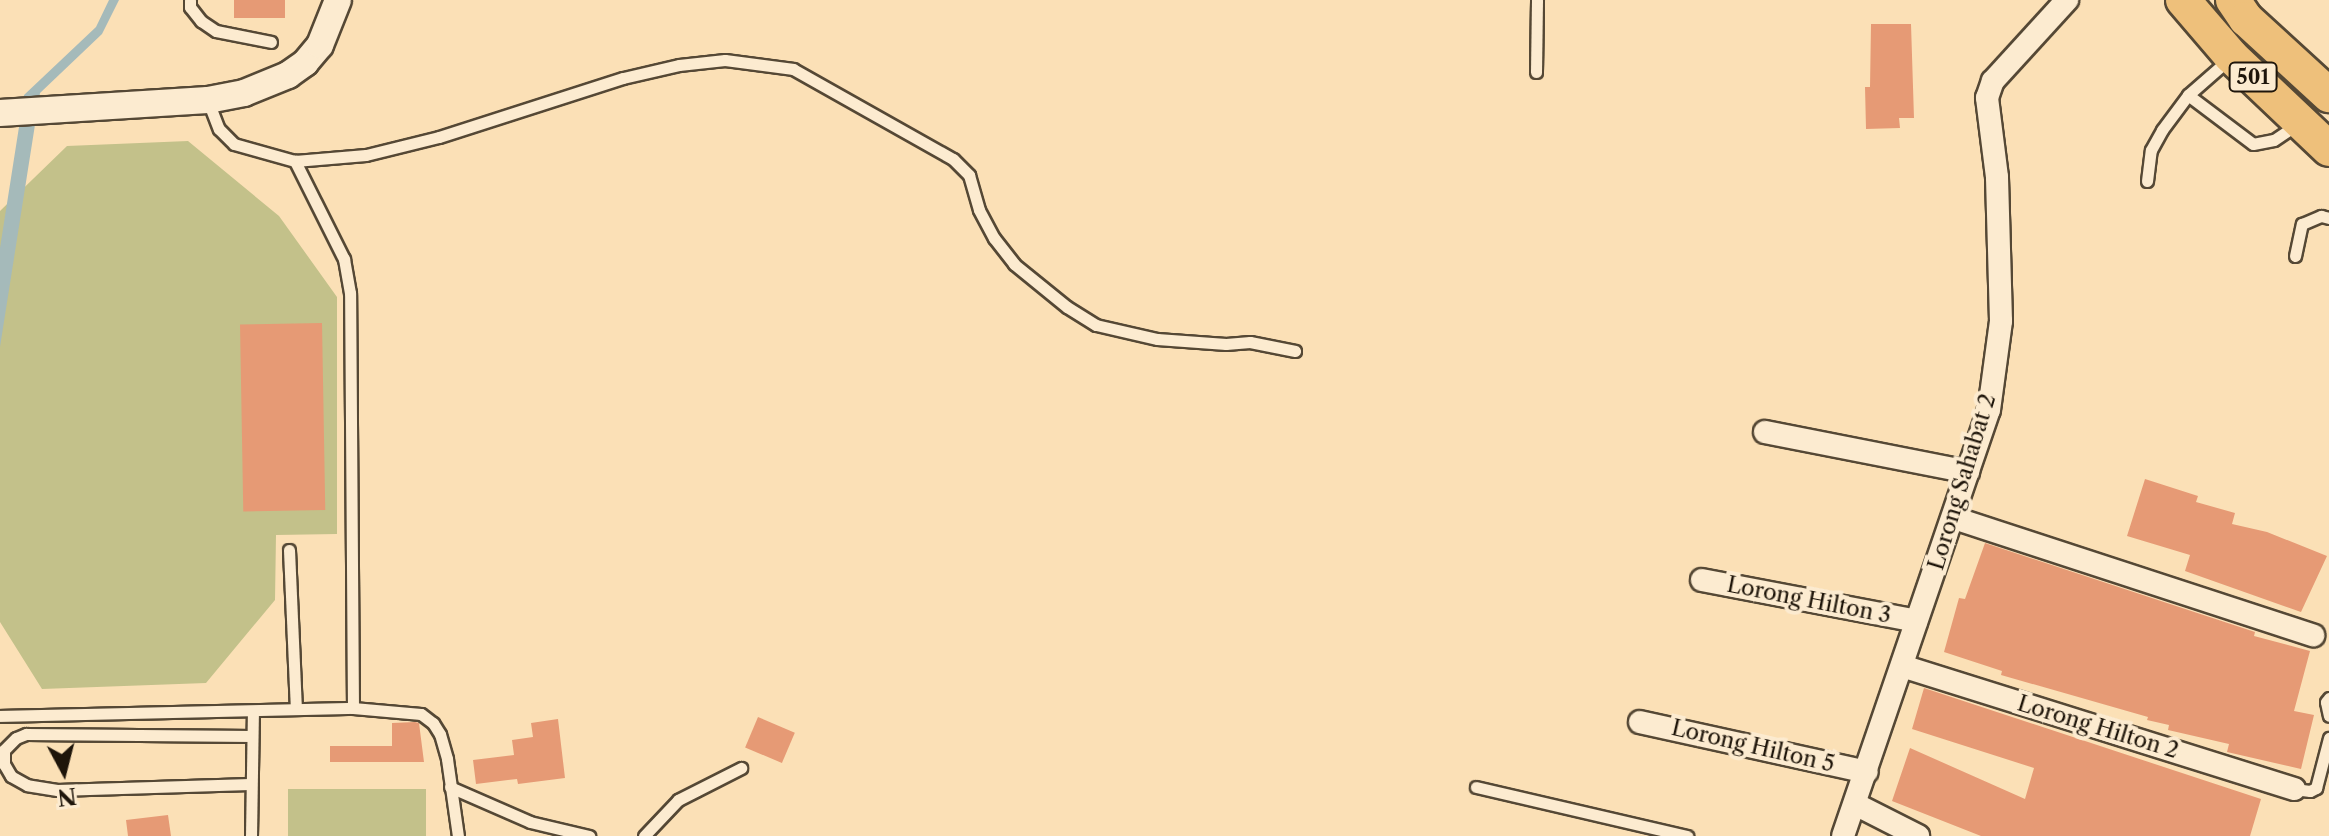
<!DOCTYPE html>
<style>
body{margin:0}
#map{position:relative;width:2329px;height:836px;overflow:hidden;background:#fbe0b6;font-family:"Libre Caslon Text",serif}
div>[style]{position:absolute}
.green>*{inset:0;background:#c3c18a;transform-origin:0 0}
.water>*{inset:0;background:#a5baba}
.building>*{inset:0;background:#e69a75;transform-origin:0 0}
.roads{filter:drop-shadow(2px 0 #554835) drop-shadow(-2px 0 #554835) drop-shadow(0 2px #554835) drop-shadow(0 -2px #554835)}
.service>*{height:11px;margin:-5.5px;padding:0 5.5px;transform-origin:5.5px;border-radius:5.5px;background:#fcebd0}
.minor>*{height:22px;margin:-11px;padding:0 11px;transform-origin:11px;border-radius:11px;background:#fcebd0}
.tertiary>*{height:26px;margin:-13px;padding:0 13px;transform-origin:13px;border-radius:13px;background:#fcebd0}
.primary>*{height:34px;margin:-17px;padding:0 17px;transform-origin:17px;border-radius:17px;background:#eec07b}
span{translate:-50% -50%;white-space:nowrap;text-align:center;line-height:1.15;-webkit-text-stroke:8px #fcebd0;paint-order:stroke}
.shield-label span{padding:2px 6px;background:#fcebd0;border:2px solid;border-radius:6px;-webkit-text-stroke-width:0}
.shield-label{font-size:20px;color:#1e150a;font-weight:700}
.street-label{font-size:22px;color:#1e150a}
.north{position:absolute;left:24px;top:732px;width:80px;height:80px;-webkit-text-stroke:6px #fcebd0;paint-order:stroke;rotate:173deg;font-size:22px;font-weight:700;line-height:32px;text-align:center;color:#1e150a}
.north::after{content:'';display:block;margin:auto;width:28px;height:36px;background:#1e150a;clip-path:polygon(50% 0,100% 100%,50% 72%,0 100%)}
</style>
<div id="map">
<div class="green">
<i style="clip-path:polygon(188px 141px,279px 216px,337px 297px,337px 534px,276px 535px,275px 600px,206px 683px,42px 689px,0 622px,0 211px,67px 146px)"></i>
<i style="left:426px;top:789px;width:47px;height:138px;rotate:90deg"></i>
</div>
<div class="water">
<i style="clip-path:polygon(109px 0,119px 0,102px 34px,40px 93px,0 347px,0 248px,24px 95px,96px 27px)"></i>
</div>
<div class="building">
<i style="left:234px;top:0;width:51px;height:18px"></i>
<i style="clip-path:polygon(1871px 24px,1911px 24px,1914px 118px,1899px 118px,1900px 128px,1866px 129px,1865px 87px,1870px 87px)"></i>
<i style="left:322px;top:323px;width:187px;height:82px;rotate:89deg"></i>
<i style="clip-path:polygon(2145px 479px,2198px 496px,2196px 502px,2235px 513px,2232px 524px,2267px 532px,2327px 556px,2301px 612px,2185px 571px,2190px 555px,2127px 536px)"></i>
<i style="clip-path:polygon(1985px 543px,2255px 632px,2254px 636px,2310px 651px,2294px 711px,2314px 715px,2301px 769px,2227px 752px,2229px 744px,2168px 730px,2169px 725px,2147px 720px,2148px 717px,2001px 675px,2002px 671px,1944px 652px,1959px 598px,1965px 599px)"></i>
<i style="clip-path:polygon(1924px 688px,2261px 799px,2250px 836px,1981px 836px,1892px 801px,1910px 748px,2025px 799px,2034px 768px,1912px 729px)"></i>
<i style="left:758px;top:717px;width:40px;height:33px;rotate:23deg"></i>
<i style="clip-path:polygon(558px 719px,565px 778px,518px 784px,517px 779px,476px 784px,473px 760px,514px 755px,512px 740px,533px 737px,531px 723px)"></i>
<i style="clip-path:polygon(415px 722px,419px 723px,424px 762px,330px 762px,330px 746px,392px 746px,392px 723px)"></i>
<i style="clip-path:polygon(168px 815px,171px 836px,128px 836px,126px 820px)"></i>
</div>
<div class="roads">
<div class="service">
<i style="left:190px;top:0;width:7px;rotate:90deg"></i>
<i style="left:190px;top:7px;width:18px;rotate:52deg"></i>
<i style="left:201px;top:21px;width:18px;rotate:34deg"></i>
<i style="left:216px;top:31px;width:56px;rotate:11.3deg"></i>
<i style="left:1536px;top:72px;width:72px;rotate:-89.2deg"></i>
<i style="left:2188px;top:95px;width:81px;rotate:37deg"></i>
<i style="left:2253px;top:144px;width:21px;rotate:-11deg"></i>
<i style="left:2274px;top:140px;width:30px;rotate:-34deg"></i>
<i style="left:208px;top:101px;width:30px;rotate:69deg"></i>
<i style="left:219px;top:129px;width:21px;rotate:45deg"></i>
<i style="left:234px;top:144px;width:63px;rotate:15.6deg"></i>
<i style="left:295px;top:161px;width:71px;rotate:-4.8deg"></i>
<i style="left:366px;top:155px;width:75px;rotate:-13.9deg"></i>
<i style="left:439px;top:137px;width:193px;rotate:-17.8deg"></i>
<i style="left:623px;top:78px;width:57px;rotate:-13.1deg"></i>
<i style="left:679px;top:65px;width:46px;rotate:-6.2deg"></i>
<i style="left:725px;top:60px;width:69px;rotate:7.5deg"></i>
<i style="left:793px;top:69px;width:184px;rotate:29.4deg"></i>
<i style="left:953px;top:159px;width:23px;rotate:45deg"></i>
<i style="left:969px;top:175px;width:36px;rotate:74deg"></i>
<i style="left:979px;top:210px;width:32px;rotate:62deg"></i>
<i style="left:994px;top:238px;width:33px;rotate:52deg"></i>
<i style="left:1014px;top:264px;width:68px;rotate:39.1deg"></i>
<i style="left:1067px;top:307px;width:34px;rotate:32deg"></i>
<i style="left:1096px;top:325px;width:63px;rotate:12.9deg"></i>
<i style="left:1157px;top:339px;width:69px;rotate:4.1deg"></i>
<i style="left:1226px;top:344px;width:24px;rotate:-5deg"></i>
<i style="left:1250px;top:342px;width:46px;rotate:11.3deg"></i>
<i style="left:2147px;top:181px;width:31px;rotate:-83deg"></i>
<i style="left:2151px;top:150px;width:23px;rotate:-61deg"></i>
<i style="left:2162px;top:130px;width:44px;rotate:-53.4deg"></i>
<i style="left:2188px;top:95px;width:53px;rotate:-41.2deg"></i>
<i style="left:2295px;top:256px;width:33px;rotate:-78deg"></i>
<i style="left:2302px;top:224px;width:21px;rotate:-23deg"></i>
<i style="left:2321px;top:216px;width:8px;rotate:14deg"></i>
<i style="left:289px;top:550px;width:159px;rotate:87.5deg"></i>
<i style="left:2329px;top:698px;width:5px;rotate:127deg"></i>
<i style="left:2326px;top:702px;width:14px;rotate:78deg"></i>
<i style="left:353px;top:708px;width:68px;rotate:5deg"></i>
<i style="left:421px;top:714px;width:15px;rotate:37deg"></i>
<i style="left:433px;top:723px;width:13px;rotate:58deg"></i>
<i style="left:440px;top:734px;width:26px;rotate:74deg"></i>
<i style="left:447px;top:759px;width:78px;rotate:81.9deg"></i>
<i style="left:0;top:716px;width:353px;rotate:-1.3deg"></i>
<i style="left:353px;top:708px;width:415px;rotate:-90.4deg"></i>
<i style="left:350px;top:293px;width:35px;rotate:-100deg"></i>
<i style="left:344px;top:259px;width:110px;rotate:-116.6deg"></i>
<i style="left:250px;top:784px;width:193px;rotate:178.2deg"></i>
<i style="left:57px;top:790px;width:30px;rotate:-171deg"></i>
<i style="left:27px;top:785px;width:18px;rotate:-151deg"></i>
<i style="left:11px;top:776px;width:14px;rotate:-120deg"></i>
<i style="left:4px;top:764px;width:14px;rotate:-90deg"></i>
<i style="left:4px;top:750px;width:17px;rotate:-45deg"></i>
<i style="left:16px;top:738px;width:11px;rotate:-22deg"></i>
<i style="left:26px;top:734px;width:226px;rotate:0.5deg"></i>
<i style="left:450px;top:787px;width:87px;rotate:23.6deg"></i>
<i style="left:530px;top:822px;width:61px;rotate:13.3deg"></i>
<i style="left:1476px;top:787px;width:217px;rotate:13.1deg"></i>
<i style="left:2294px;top:789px;width:16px;rotate:7deg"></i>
<i style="left:2310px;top:791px;width:7px;rotate:-27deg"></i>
<i style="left:2316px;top:788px;width:52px;rotate:-75.4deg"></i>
<i style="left:251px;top:836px;width:125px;rotate:-89.1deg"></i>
<i style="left:644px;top:836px;width:50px;rotate:-46.6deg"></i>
<i style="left:678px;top:800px;width:71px;rotate:-26.9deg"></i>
</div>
<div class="minor">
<i style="left:1765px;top:432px;width:207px;rotate:11.1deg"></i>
<i style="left:1954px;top:518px;width:378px;rotate:18.1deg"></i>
<i style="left:1702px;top:580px;width:218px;rotate:10.8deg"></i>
<i style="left:1902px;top:666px;width:411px;rotate:17.4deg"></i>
<i style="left:1640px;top:722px;width:232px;rotate:12.4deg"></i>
<i style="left:1855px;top:804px;width:71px;rotate:26.9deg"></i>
<i style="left:1843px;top:836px;width:450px;rotate:-71.1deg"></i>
<i style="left:1989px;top:410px;width:90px;rotate:-82.3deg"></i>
<i style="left:2001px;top:321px;width:144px;rotate:-91.6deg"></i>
<i style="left:1997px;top:177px;width:80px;rotate:-97.2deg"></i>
<i style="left:1987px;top:98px;width:18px;rotate:-71deg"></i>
<i style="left:1993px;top:81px;width:110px;rotate:-47.6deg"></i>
</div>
<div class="tertiary">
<i style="left:0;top:113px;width:208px;rotate:-3.6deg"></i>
<i style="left:208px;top:100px;width:37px;rotate:-11deg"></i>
<i style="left:244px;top:93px;width:48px;rotate:-22.2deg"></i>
<i style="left:288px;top:75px;width:21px;rotate:-35deg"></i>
<i style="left:305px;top:63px;width:23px;rotate:-50deg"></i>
<i style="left:320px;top:45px;width:48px;rotate:-68.2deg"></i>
</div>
<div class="primary">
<i style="left:2183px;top:0;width:74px;rotate:49.4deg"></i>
<i style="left:2231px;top:56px;width:135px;rotate:43.5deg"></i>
<i style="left:2233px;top:0;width:23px;rotate:56deg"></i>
<i style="left:2246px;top:19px;width:113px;rotate:42.5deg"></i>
</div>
</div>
<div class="shield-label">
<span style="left:2253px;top:77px">501</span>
</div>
<div class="street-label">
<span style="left:1962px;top:482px;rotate:-73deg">Lorong Sahabat 2</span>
<span style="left:1809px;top:600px;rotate:11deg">Lorong Hilton 3</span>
<span style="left:2098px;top:727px;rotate:17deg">Lorong Hilton 2</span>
<span style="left:1753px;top:746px;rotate:13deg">Lorong Hilton 5</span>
</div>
<div class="north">N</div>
</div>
